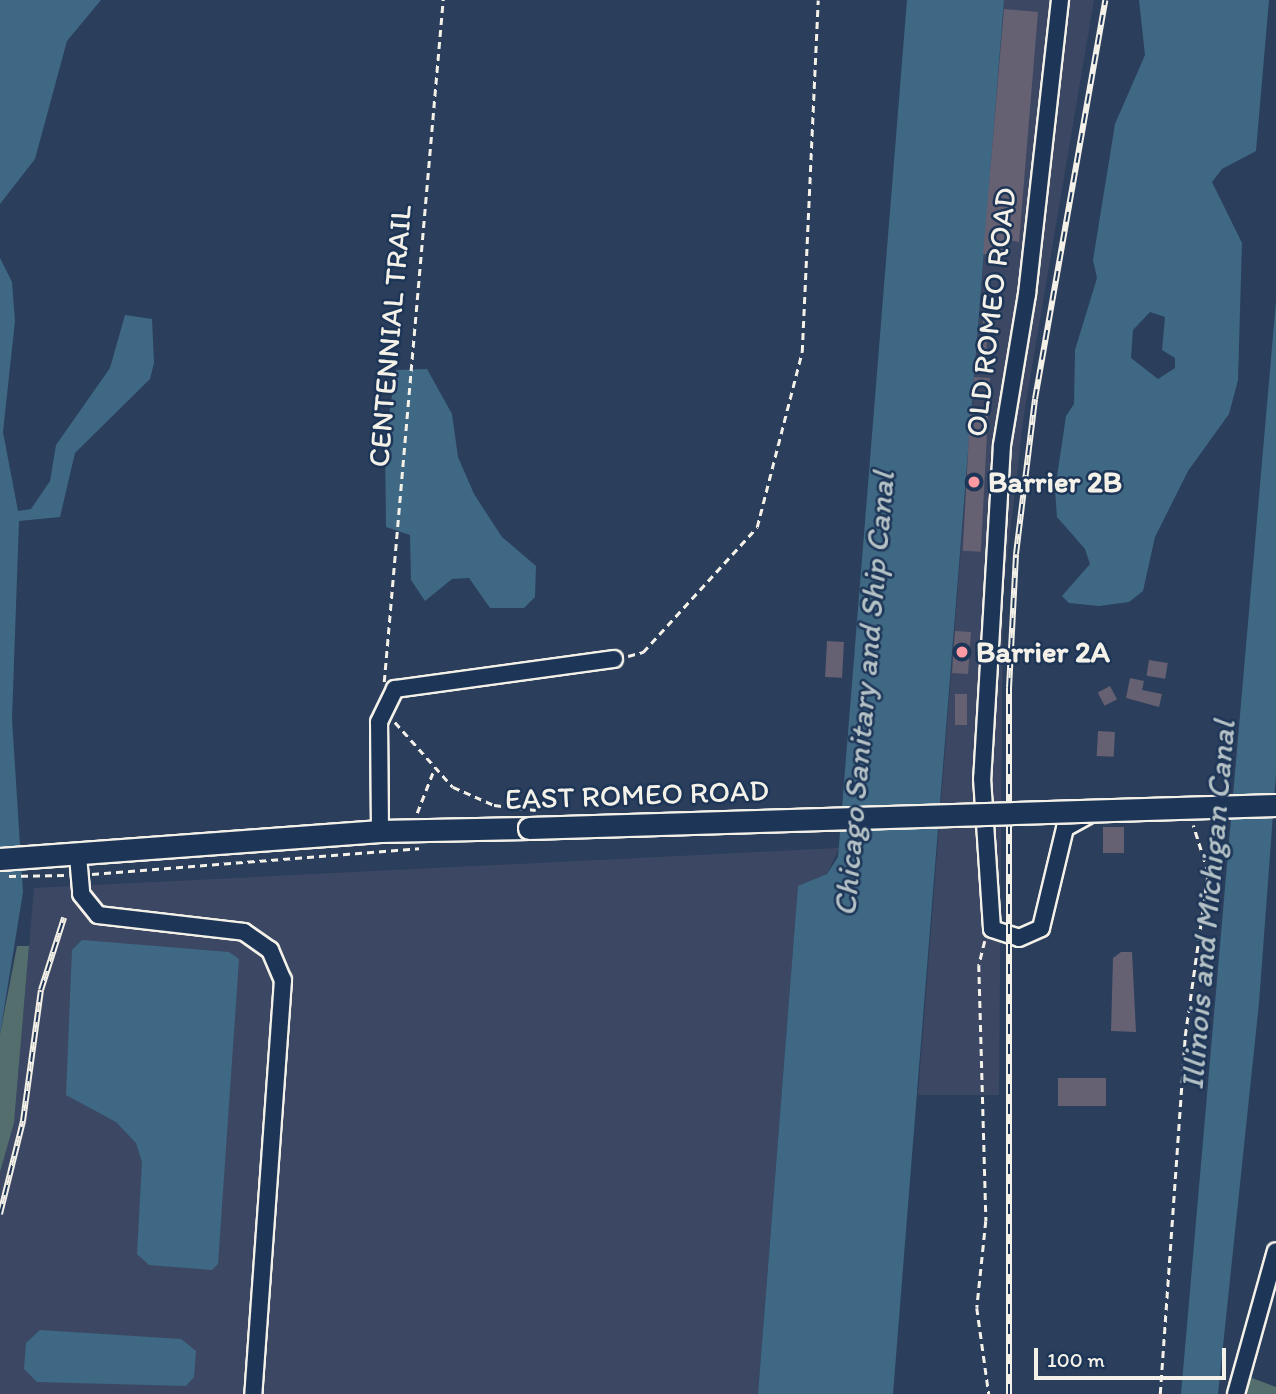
<!DOCTYPE html>
<style>
body{margin:0}
#map{position:relative;width:1276px;height:1394px;overflow:hidden;background:#2b3e5c;font-family:Itim,sans-serif}
div>[style]{position:absolute}
.built>*{inset:0;background:#3c4863}
.green>*{inset:0;background:#536e6c}
.water>*{inset:0;background:#3e6884}
.building>*{inset:0;background:#656072;transform-origin:0 0}
.path>*{height:2.5px;margin-top:-1.25px;transform-origin:0;background:repeating-linear-gradient(90deg,#f4f1e8 0 7px,transparent 0 12px)}
.roads{filter:drop-shadow(2px 0 #f4f1e8) drop-shadow(-2px 0 #f4f1e8) drop-shadow(0 2px #f4f1e8) drop-shadow(0 -2px #f4f1e8)}
.minor>*{height:16px;margin:-8px;padding:0 8px;transform-origin:8px;border-radius:8px;background:#1d3557}
.major>*{height:21px;margin:-10.5px;padding:0 10.5px;transform-origin:10.5px;border-radius:10.5px;background:#1d3557}
.rail>*{height:6px;margin-top:-3px;transform-origin:0;background:repeating-linear-gradient(90deg,#1d3557 0 10px,#f4f1e8 0 20px);box-sizing:border-box;border-block:2px solid #f4f1e8}
.bridges{filter:drop-shadow(2px 0 #f4f1e8) drop-shadow(-2px 0 #f4f1e8) drop-shadow(0 2px #f4f1e8) drop-shadow(0 -2px #f4f1e8)}
.major-bridge>*{height:21px;margin:-10.5px;padding:0 10.5px;transform-origin:10.5px;border-radius:10.5px;background:#1d3557}
.dots>*{width:19px;height:19px;translate:-50% -50%;box-sizing:border-box;border:4px solid #1d3557;border-radius:50%}
span{translate:-50% -50%;white-space:nowrap;text-align:center;line-height:1.15;-webkit-text-stroke:5px #1d3557;paint-order:stroke}
.street-label{font-size:30px;color:#f4f1e8}
.poi-label{font-size:30px;color:#f4f1e8;font-weight:700}
.left{translate:0 -50%;text-align:left}
.water-label{font-size:32px;color:#b4c1c5;font-style:italic}
.scale{position:absolute;left:1034px;top:1348px;width:192px;height:32px;box-sizing:border-box;border:4px solid #f4f1e8;border-top:0;padding-left:9px;font-size:21px;line-height:24px;white-space:nowrap;color:#f4f1e8;-webkit-text-stroke:5px #1d3557;paint-order:stroke}
</style>
<div id="map">
<div class="built">
<i style="clip-path:polygon(1004px 0,1094px 0,1024px 414px,1003px 593px,999px 1095px,918px 1095px)"></i>
<i style="clip-path:polygon(839px 848px,827px 874px,798px 887px,758px 1394px,0 1394px,0 1172px,14px 1123px,34px 888px)"></i>
</div>
<div class="green">
<i style="clip-path:polygon(17px 946px,29px 946px,14px 1123px,0 1172px,0 1034px)"></i>
<i style="clip-path:polygon(1247px 1376px,1276px 1387px,1276px 1394px,1245px 1394px)"></i>
</div>
<div class="water">
<i style="clip-path:polygon(0 0,101px 0,67px 41px,35px 159px,0 204px)"></i>
<i style="clip-path:polygon(907px 0,1004px 0,893px 1394px,758px 1394px,798px 886px,827px 874px,838px 857px)"></i>
<i style="clip-path:polygon(evenodd,1139px 0,1269px 0,1256px 151px,1222px 169px,1212px 182px,1242px 243px,1238px 380px,1229px 414px,1188px 471px,1155px 537px,1143px 591px,1129px 602px,1099px 606px,1069px 603px,1062px 596px,1090px 564px,1085px 549px,1057px 517px,1055px 490px,1066px 416px,1074px 404px,1075px 350px,1097px 278px,1093px 260px,1115px 124px,1145px 55px,1139px 0,1150px 312px,1165px 317px,1162px 350px,1175px 358px,1175px 368px,1158px 379px,1131px 358px,1133px 330px,1150px 312px)"></i>
<i style="clip-path:polygon(0 258px,12px 282px,15px 321px,3px 432px,18px 511px,31px 509px,50px 481px,56px 445px,110px 368px,125px 315px,152px 319px,154px 363px,150px 379px,75px 453px,60px 517px,19px 521px,12px 719px,23px 892px,0 1034px)"></i>
<i style="clip-path:polygon(1276px 301px,1276px 774px,1259px 1003px,1218px 1394px,1181px 1394px)"></i>
<i style="clip-path:polygon(427px 369px,452px 414px,458px 457px,474px 494px,502px 537px,536px 566px,535px 597px,524px 608px,490px 608px,469px 578px,452px 579px,425px 601px,411px 580px,410px 535px,386px 527px,385px 440px,396px 370px)"></i>
<i style="clip-path:polygon(82px 940px,229px 952px,239px 959px,218px 1264px,212px 1270px,149px 1265px,137px 1254px,142px 1162px,136px 1143px,116px 1122px,66px 1095px,72px 950px)"></i>
<i style="clip-path:polygon(40px 1330px,181px 1339px,196px 1351px,194px 1377px,186px 1386px,37px 1382px,24px 1369px,26px 1343px)"></i>
</div>
<div class="building">
<i style="clip-path:polygon(1004px 9px,1038px 12px,1019px 242px,1008px 240px,1006px 256px,983px 254px)"></i>
<i style="left:983px;top:309px;width:7px;height:28px"></i>
<i style="clip-path:polygon(979px 341px,987px 341px,985px 370px,978px 370px)"></i>
<i style="left:974px;top:377px;width:16px;height:7px;rotate:4deg"></i>
<i style="left:970px;top:414px;width:18px;height:137px;rotate:3deg"></i>
<i style="left:955px;top:631px;width:16px;height:42px;rotate:4deg"></i>
<i style="left:827px;top:641px;width:17px;height:36px;rotate:3deg"></i>
<i style="left:1149px;top:660px;width:19px;height:16px;rotate:9deg"></i>
<i style="clip-path:polygon(1130px 678px,1144px 681px,1142px 690px,1162px 694px,1159px 707px,1126px 698px)"></i>
<i style="left:1110px;top:686px;width:15px;height:14px;rotate:62deg"></i>
<i style="left:955px;top:694px;width:12px;height:31px"></i>
<i style="left:1098px;top:731px;width:17px;height:25px;rotate:3deg"></i>
<i style="left:1103px;top:827px;width:21px;height:26px"></i>
<i style="clip-path:polygon(1121px 952px,1132px 952px,1136px 1032px,1111px 1031px,1113px 958px)"></i>
<i style="left:1106px;top:1078px;width:28px;height:48px;rotate:90deg"></i>
</div>
<div class="path">
<i style="left:628px;top:656px;width:16px;rotate:-15deg"></i>
<i style="left:643px;top:652px;width:169px;rotate:-47.6deg"></i>
<i style="left:757px;top:527px;width:181px;rotate:-75.6deg"></i>
<i style="left:802px;top:352px;width:352px;rotate:-87.4deg"></i>
<i style="left:384px;top:682px;width:685px;rotate:-85.06deg"></i>
<i style="left:395px;top:722px;width:87px;rotate:48.3deg"></i>
<i style="left:453px;top:787px;width:45px;rotate:23.7deg"></i>
<i style="left:494px;top:805px;width:42px;rotate:6.8deg"></i>
<i style="left:417px;top:813px;width:44px;rotate:-68.7deg"></i>
<i style="left:92px;top:874px;width:328px;rotate:-4.5deg"></i>
<i style="left:9px;top:876px;width:56px;rotate:-1deg"></i>
<i style="left:985px;top:941px;width:25px;rotate:104deg"></i>
<i style="left:979px;top:965px;width:256px;rotate:88.4deg"></i>
<i style="left:986px;top:1221px;width:87px;rotate:95.9deg"></i>
<i style="left:977px;top:1308px;width:87px;rotate:82.1deg"></i>
<i style="left:1160px;top:1394px;width:359px;rotate:-86deg"></i>
<i style="left:1185px;top:1036px;width:165px;rotate:-82deg"></i>
<i style="left:1208px;top:873px;width:50px;rotate:-107.4deg"></i>
</div>
<div class="roads">
<div class="minor">
<i style="left:1060px;top:0;width:296px;rotate:96.4deg"></i>
<i style="left:1027px;top:294px;width:153px;rotate:99.4deg"></i>
<i style="left:1002px;top:445px;width:334px;rotate:93.4deg"></i>
<i style="left:982px;top:778px;width:151px;rotate:86.2deg"></i>
<i style="left:992px;top:929px;width:28px;rotate:18deg"></i>
<i style="left:1019px;top:938px;width:24px;rotate:-24deg"></i>
<i style="left:1041px;top:928px;width:103px;rotate:-76.5deg"></i>
<i style="left:1065px;top:828px;width:26px;rotate:-29deg"></i>
<i style="left:380px;top:831px;width:109px;rotate:-90.5deg"></i>
<i style="left:379px;top:722px;width:37px;rotate:-64deg"></i>
<i style="left:395px;top:689px;width:221px;rotate:-7.8deg"></i>
<i style="left:78px;top:856px;width:38px;rotate:85deg"></i>
<i style="left:81px;top:894px;width:27px;rotate:51deg"></i>
<i style="left:98px;top:915px;width:147px;rotate:6.6deg"></i>
<i style="left:244px;top:932px;width:32px;rotate:35deg"></i>
<i style="left:270px;top:950px;width:33px;rotate:67deg"></i>
<i style="left:283px;top:980px;width:415px;rotate:94.1deg"></i>
<i style="left:1236px;top:1394px;width:148px;rotate:-74.4deg"></i>
</div>
<div class="major">
<i style="left:0;top:859px;width:381px;rotate:-4.2deg"></i>
<i style="left:380px;top:831px;width:149px;rotate:-1.2deg"></i>
</div>
</div>
<div class="rail">
<i style="left:0;top:1214px;width:96px;rotate:-76.1deg"></i>
<i style="left:23px;top:1121px;width:132px;rotate:-82.2deg"></i>
<i style="left:41px;top:990px;width:76px;rotate:-72.3deg"></i>
<i style="left:1009px;top:1394px;width:706px;rotate:-90deg"></i>
<i style="left:1009px;top:688px;width:134px;rotate:-87deg"></i>
<i style="left:1016px;top:554px;width:156px;rotate:-83deg"></i>
<i style="left:1035px;top:399px;width:405px;rotate:-80deg"></i>
</div>
<div class="bridges">
<div class="major-bridge">
<i style="left:529px;top:828px;width:747px;rotate:-1.76deg"></i>
</div>
</div>
<div class="dots">
<i style="left:974px;top:482px;background:#ff9aa2"></i>
<i style="left:962px;top:652px;background:#ff9aa2"></i>
</div>
<div class="street-label">
<span style="left:991px;top:312px;rotate:-83deg">OLD ROMEO ROAD</span>
<span style="left:390px;top:336px;rotate:-85deg">CENTENNIAL TRAIL</span>
<span style="left:637px;top:795px;rotate:-2deg">EAST ROMEO ROAD</span>
</div>
<div class="poi-label">
<span class="left" style="left:988px;top:482px">Barrier 2B</span>
<span class="left" style="left:976px;top:652px">Barrier 2A</span>
</div>
<div class="water-label">
<span style="left:864px;top:694px;rotate:-85deg">Chicago Sanitary and Ship Canal</span>
<span style="left:1208px;top:905px;rotate:-85deg">Illinois and Michigan Canal</span>
</div>
<div class="scale">100 m</div>
</div>
